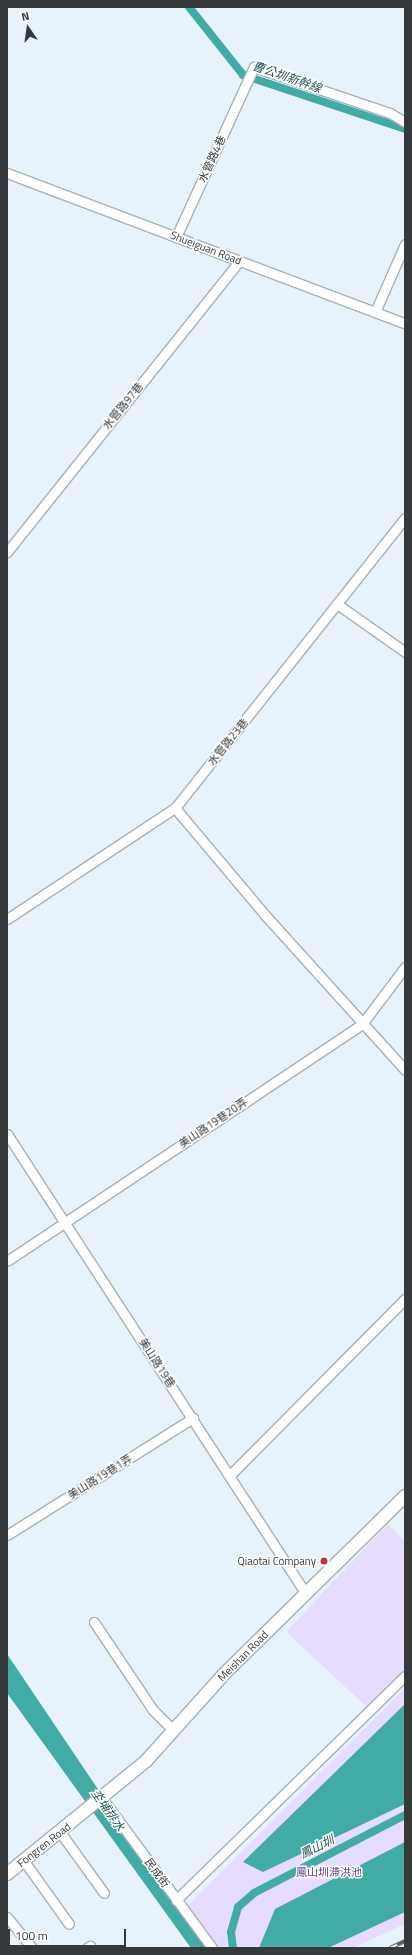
<!DOCTYPE html>
<meta charset="utf-8">
<style>
body{margin:0}
#map{position:relative;width:412px;height:1955px;overflow:hidden;background:#e8f2fb;font-family:"Titillium Web","Noto Sans TC",sans-serif}
div>[style]{position:absolute}
.green>*{inset:0;background:#e6dcfe}
.water>*{inset:0;background:#41aba5}
.canal>*{height:8px;margin:-4px;padding:0 4px;transform-origin:4px;border-radius:4px;background:#41aba5}
.roads{filter:drop-shadow(1px 0 #a7b1b9) drop-shadow(-1px 0 #a7b1b9) drop-shadow(0 1px #a7b1b9) drop-shadow(0 -1px #a7b1b9)}
.street>*{height:9px;margin:-4.5px;padding:0 4.5px;transform-origin:4.5px;border-radius:4.5px;background:#fff}
.secondary>*{height:12px;margin:-6px;padding:0 6px;transform-origin:6px;border-radius:6px;background:#fff}
.rail>*{height:4px;margin-top:-2px;transform-origin:0;background:repeating-linear-gradient(90deg,#fefefe 0 8px,#51565a 0 16px);box-sizing:border-box;border-block:1px solid #51565a}
.dots>*{width:11px;height:11px;translate:-50% -50%;box-sizing:border-box;border:2px solid #fefefe;border-radius:50%}
span{translate:-50% -50%;white-space:nowrap;text-align:center;line-height:1.15;-webkit-text-stroke:3px #fefefe;paint-order:stroke}
.street-label{font-size:11px;color:#35393c}
.poi-label{font-size:11px;color:#35393c}
.right{translate:-100% -50%;text-align:right}
.park-label{font-size:11px;color:#643c9c}
.water-label{font-size:12px;color:#1d5855;font-style:italic}
.frame{position:absolute;inset:0;border:8px solid #35393c;pointer-events:none}
.north{position:absolute;left:8px;top:8px;width:40px;height:40px;-webkit-text-stroke:3px #fefefe;paint-order:stroke;rotate:347deg;font-size:11px;font-weight:700;line-height:16px;text-align:center;color:#35393c}
.north::after{content:'';display:block;margin:auto;width:14px;height:18px;background:#35393c;clip-path:polygon(50% 0,100% 100%,50% 72%,0 100%)}
.scale{position:absolute;left:8px;top:1929px;width:118px;height:18px;box-sizing:border-box;border:2px solid #35393c;border-top:0;padding-left:5px;font-size:12px;line-height:14px;white-space:nowrap;color:#35393c;-webkit-text-stroke:3px #fefefe;paint-order:stroke}
</style>
<div id="map">
<div class="green">
<i style="clip-path:polygon(388px 1524px,405px 1542px,405px 1669px,367px 1707px,286px 1632px)"></i>
<i style="clip-path:polygon(405px 1688px,405px 1924px,353px 1948px,218px 1948px,186px 1907px)"></i>
</div>
<div class="water">
<i style="clip-path:polygon(7px 1654px,112px 1810px,212px 1948px,191px 1948px,7px 1693px)"></i>
<i style="clip-path:polygon(405px 1704px,405px 1804px,263px 1872px,243px 1862px)"></i>
<i style="clip-path:polygon(405px 1842px,405px 1912px,328px 1948px,259px 1948px,275px 1909px)"></i>
</div>
<div class="canal">
<i style="left:189px;top:7px;width:87px;rotate:51.5deg"></i>
<i style="left:243px;top:75px;width:171px;rotate:18.4deg"></i>
<i style="left:233px;top:1948px;width:16px;rotate:-97deg"></i>
<i style="left:231px;top:1932px;width:26px;rotate:-74deg"></i>
<i style="left:238px;top:1907px;width:21px;rotate:-41deg"></i>
<i style="left:254px;top:1893px;width:170px;rotate:-27.3deg"></i>
</div>
<div class="roads">
<div class="street">
<i style="left:7px;top:173px;width:425px;rotate:20.7deg"></i>
<i style="left:176px;top:237px;width:187px;rotate:-65.4deg"></i>
<i style="left:254px;top:67px;width:144px;rotate:18.7deg"></i>
<i style="left:390px;top:113px;width:17px;rotate:31deg"></i>
<i style="left:375px;top:312px;width:74px;rotate:-66.2deg"></i>
<i style="left:7px;top:552px;width:372px;rotate:-51.4deg"></i>
<i style="left:337px;top:604px;width:83px;rotate:35.2deg"></i>
<i style="left:175px;top:808px;width:141px;rotate:49.9deg"></i>
<i style="left:266px;top:916px;width:207px;rotate:47.9deg"></i>
<i style="left:7px;top:919px;width:201px;rotate:-33.5deg"></i>
<i style="left:175px;top:808px;width:370px;rotate:-51.6deg"></i>
<i style="left:7px;top:1134px;width:549px;rotate:56.98deg"></i>
<i style="left:7px;top:1261px;width:427px;rotate:-33.7deg"></i>
<i style="left:362px;top:1024px;width:71px;rotate:-53deg"></i>
<i style="left:231px;top:1474px;width:247px;rotate:-45.2deg"></i>
<i style="left:7px;top:1535px;width:220px;rotate:-32.2deg"></i>
<i style="left:94px;top:1622px;width:106px;rotate:56.2deg"></i>
<i style="left:153px;top:1710px;width:28px;rotate:45deg"></i>
<i style="left:102px;top:1798px;width:186px;rotate:53.7deg"></i>
<i style="left:60px;top:1832px;width:75px;rotate:54.2deg"></i>
<i style="left:24px;top:1861px;width:77px;rotate:54.5deg"></i>
<i style="left:176px;top:1900px;width:320px;rotate:-44.4deg"></i>
<i style="left:7px;top:1917px;width:40px;rotate:51deg"></i>
<i style="left:87px;top:1948px;width:4px;rotate:-34deg"></i>
</div>
<div class="secondary">
<i style="left:7px;top:1874px;width:179px;rotate:-39.1deg"></i>
<i style="left:146px;top:1761px;width:117px;rotate:-48.1deg"></i>
<i style="left:224px;top:1674px;width:254px;rotate:-44.5deg"></i>
</div>
</div>
<div class="rail">
<i style="left:390px;top:1948px;width:17px;rotate:-25deg"></i>
</div>
<div class="dots">
<i style="left:324px;top:1561px;background:#c2323d"></i>
</div>
<div class="street-label">
<span style="left:212px;top:159px;rotate:-65deg">水管路4巷</span>
<span style="left:206px;top:248px;rotate:21deg">Shueiguan Road</span>
<span style="left:123px;top:406px;rotate:-51deg">水管路97巷</span>
<span style="left:228px;top:742px;rotate:-51deg">水管路23巷</span>
<span style="left:213px;top:1123px;rotate:-34deg">美山路19巷20弄</span>
<span style="left:157px;top:1363px;rotate:57deg">美山路19巷</span>
<span style="left:100px;top:1477px;rotate:-32deg">美山路19巷1弄</span>
<span style="left:243px;top:1656px;rotate:-45deg">Meishan Road</span>
<span style="left:44px;top:1845px;rotate:-38deg">Fongren Road</span>
<span style="left:157px;top:1873px;rotate:54deg">民成街</span>
</div>
<div class="poi-label">
<span class="right" style="left:316px;top:1561px">Qiaotai Company</span>
</div>
<div class="park-label">
<span style="left:329px;top:1872px">鳳山圳滯洪池</span>
</div>
<div class="water-label">
<span style="left:287px;top:77px;rotate:19deg">曹公圳新幹線</span>
<span style="left:108px;top:1810px;rotate:55deg">坔埔排水</span>
<span style="left:317px;top:1847px;rotate:-27deg">鳳山圳</span>
</div>
<div class="frame"></div>
<div class="north">N</div>
<div class="scale">100 m</div>
</div>
